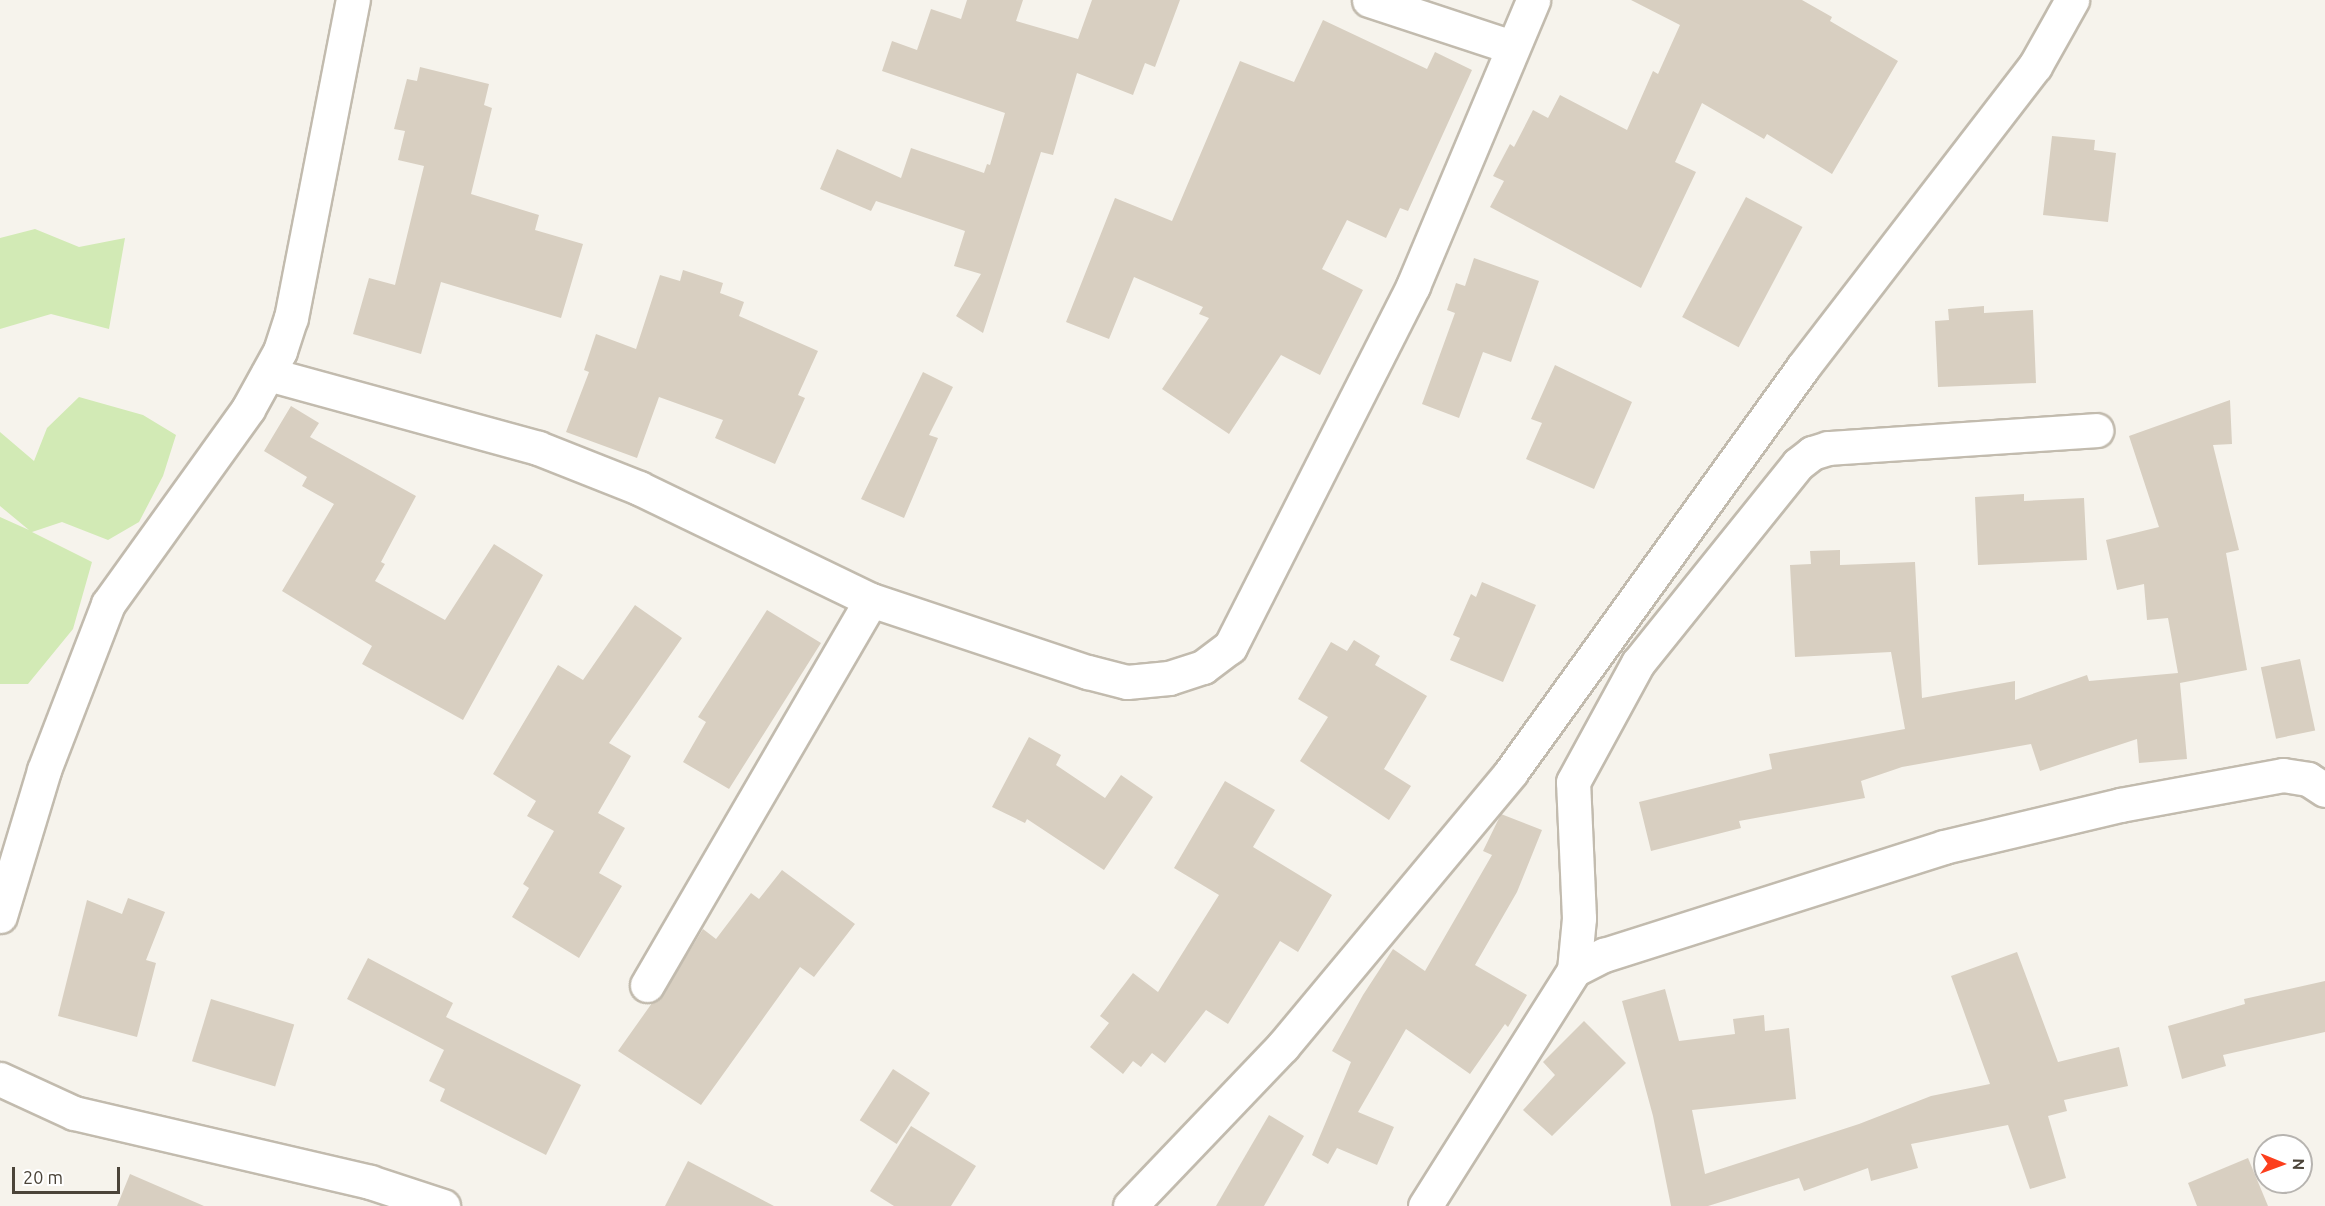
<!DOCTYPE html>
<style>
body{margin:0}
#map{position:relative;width:2325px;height:1206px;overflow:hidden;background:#f6f3ec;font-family:Ubuntu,sans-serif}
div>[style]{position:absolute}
.green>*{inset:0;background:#d2eab5}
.building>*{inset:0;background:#d8cfc1;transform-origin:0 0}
.roads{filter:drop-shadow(2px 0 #c2bbae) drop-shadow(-2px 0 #c2bbae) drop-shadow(0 2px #c2bbae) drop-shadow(0 -2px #c2bbae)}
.minor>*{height:33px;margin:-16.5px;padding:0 16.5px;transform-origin:16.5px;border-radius:16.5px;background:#fff}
span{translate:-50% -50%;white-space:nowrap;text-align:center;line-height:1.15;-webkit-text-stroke:4.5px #fff;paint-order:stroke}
.north{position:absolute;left:2253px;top:1134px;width:60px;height:60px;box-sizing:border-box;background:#fff;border:2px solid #b7b4b0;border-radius:50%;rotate:91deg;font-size:16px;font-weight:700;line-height:24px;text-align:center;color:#4b4439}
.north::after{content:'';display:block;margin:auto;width:21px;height:27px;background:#fc3f1d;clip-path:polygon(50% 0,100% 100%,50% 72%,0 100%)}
.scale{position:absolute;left:12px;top:1167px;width:108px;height:27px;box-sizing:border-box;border:3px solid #4b4439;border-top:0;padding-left:8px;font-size:18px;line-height:21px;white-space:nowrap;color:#4b4439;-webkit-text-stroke:4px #fff;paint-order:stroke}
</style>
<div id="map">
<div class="green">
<i style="clip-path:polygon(35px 229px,79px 247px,125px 238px,109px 329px,51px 314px,0 329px,0 238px)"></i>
<i style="clip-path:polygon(79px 397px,143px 415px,176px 435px,163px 476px,139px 522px,108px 540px,62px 522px,32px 532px,92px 562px,73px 629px,28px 684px,0 684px,0 517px,29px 530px,0 506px,0 432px,34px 461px,47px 428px)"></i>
</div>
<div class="building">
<i style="clip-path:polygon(967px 0,1023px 0,1016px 21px,1078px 39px,1092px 0,1180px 0,1155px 67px,1145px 63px,1133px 95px,1077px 73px,1053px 155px,1041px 152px,983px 333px,956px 316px,981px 274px,954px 266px,965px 231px,876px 201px,871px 211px,820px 189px,837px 149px,901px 178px,911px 148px,984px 173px,987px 164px,990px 165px,1005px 113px,882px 71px,892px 41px,917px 50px,931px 9px,961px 19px)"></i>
<i style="clip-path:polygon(1631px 0,1802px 0,1832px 17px,1830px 21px,1898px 61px,1832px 174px,1767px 134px,1764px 139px,1702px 103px,1675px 162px,1696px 172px,1641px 288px,1490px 207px,1504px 181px,1493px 176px,1510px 144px,1514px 147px,1533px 110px,1548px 118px,1560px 95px,1627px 130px,1653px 71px,1658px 74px,1680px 25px)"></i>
<i style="clip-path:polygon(1323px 20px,1427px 69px,1435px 52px,1472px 70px,1408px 211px,1400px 208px,1386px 238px,1347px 220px,1322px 269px,1363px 290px,1320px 375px,1281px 355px,1229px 434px,1162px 389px,1209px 318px,1199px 314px,1203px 307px,1134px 277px,1109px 339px,1066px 322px,1115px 198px,1172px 221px,1240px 61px,1294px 82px)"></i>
<i style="clip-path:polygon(420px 67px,489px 84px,484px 105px,492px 108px,471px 194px,539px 215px,535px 230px,583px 244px,561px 318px,441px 282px,421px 354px,353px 334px,369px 278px,395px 285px,424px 166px,398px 160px,405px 131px,394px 129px,407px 79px,417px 81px)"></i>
<i style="clip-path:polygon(2052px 136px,2095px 140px,2094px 150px,2116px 153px,2108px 222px,2043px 215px)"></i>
<i style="left:1746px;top:197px;width:64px;height:136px;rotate:28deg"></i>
<i style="clip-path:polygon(1474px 258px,1539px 281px,1511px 362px,1483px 352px,1459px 418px,1422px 404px,1455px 313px,1447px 310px,1456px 283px,1465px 286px)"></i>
<i style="clip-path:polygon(683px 270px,723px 283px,720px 293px,744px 302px,739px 316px,818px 351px,798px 395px,805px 398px,775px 464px,715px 438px,723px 420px,659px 397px,637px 458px,566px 432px,589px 372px,584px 370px,596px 334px,636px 349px,660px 275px,680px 281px)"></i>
<i style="clip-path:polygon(1984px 306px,1984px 313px,2033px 310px,2036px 383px,1938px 387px,1935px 321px,1949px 320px,1948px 309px)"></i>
<i style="clip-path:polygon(1555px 365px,1632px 402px,1594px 489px,1526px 459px,1542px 423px,1531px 419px)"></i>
<i style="clip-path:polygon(923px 372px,953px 387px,929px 435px,938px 438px,904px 518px,861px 499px)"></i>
<i style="clip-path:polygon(2230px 400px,2232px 444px,2213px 445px,2239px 550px,2226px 553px,2247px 670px,2180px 683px,2187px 759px,2139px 763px,2137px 739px,2040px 771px,2031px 744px,1902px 767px,1861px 781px,1865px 798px,1739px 821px,1741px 828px,1651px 851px,1639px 802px,1772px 769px,1769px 754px,1905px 729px,1891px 652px,1795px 657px,1790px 565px,1811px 564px,1810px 551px,1840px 550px,1840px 565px,1915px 562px,1922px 698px,2015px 681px,2015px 700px,2087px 675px,2089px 681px,2178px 673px,2168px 618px,2147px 620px,2144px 584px,2117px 590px,2106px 540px,2159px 527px,2129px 436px)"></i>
<i style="clip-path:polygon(291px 406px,319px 423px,310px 437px,416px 496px,381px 562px,385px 564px,375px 581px,445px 620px,494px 544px,543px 575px,463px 720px,362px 664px,372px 646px,282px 591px,334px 504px,302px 486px,307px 477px,264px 451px)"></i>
<i style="clip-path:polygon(2024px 494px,2024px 501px,2084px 498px,2087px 560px,1978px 565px,1975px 497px)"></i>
<i style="clip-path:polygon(1482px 582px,1536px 605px,1503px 682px,1450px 660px,1460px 638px,1453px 635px,1471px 594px,1476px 597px)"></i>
<i style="clip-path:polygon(635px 605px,682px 638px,609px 743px,631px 756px,598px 813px,625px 828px,599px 873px,622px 886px,579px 958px,512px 917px,529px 888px,523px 884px,554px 831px,527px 816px,536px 801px,493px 774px,558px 665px,583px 680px)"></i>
<i style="clip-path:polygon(767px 610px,821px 643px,729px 789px,683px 762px,706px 722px,698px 717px)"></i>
<i style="clip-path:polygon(1354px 640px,1380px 656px,1375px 665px,1427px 696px,1384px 769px,1411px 786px,1389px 820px,1300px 761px,1328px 717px,1298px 699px,1331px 642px,1347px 651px)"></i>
<i style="left:2300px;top:659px;width:73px;height:40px;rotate:78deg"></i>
<i style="clip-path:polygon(1029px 737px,1061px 755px,1056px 765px,1105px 798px,1121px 775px,1153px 797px,1104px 870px,1027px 819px,1025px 823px,992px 807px)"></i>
<i style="clip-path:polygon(1225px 781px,1275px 810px,1253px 847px,1332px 895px,1298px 952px,1280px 941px,1228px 1024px,1206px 1010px,1165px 1063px,1152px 1053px,1141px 1067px,1133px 1061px,1123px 1074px,1090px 1047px,1109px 1023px,1100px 1016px,1133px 973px,1158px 992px,1219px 895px,1174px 868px)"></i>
<i style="clip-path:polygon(1501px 814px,1542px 830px,1517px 892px,1475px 965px,1527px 995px,1508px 1027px,1505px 1024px,1470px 1074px,1406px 1029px,1358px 1112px,1394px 1127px,1377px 1165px,1337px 1148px,1328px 1164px,1312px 1155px,1351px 1062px,1332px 1051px,1363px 995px,1393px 949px,1425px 971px,1492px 855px,1483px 851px)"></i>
<i style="clip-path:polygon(782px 870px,855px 924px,814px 977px,800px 967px,701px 1105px,618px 1051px,652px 1003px,663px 994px,703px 929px,716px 939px,751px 893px,759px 899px)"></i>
<i style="clip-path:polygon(128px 898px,165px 912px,146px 960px,156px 963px,137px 1037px,58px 1016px,87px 900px,122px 914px)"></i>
<i style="clip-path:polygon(2017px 952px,2058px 1062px,2119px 1047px,2128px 1086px,2064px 1100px,2067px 1111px,2048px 1116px,2066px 1178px,2030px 1189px,2008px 1125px,1911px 1144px,1918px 1168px,1871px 1181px,1868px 1168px,1804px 1191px,1799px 1178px,1708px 1206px,1671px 1206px,1653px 1116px,1622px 1001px,1665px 989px,1679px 1041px,1735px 1034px,1733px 1019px,1764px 1015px,1765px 1031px,1789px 1028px,1796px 1099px,1692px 1110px,1705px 1174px,1859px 1124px,1931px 1096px,1990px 1084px,1951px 976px)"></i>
<i style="clip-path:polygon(368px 958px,453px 1003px,446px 1017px,581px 1085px,546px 1155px,440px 1101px,445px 1089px,429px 1081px,444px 1050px,347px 999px)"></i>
<i style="clip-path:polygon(2325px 981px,2325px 1032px,2223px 1055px,2226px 1066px,2182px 1079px,2168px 1026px,2245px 1004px,2244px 999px)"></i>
<i style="left:211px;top:999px;width:87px;height:65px;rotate:17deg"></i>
<i style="clip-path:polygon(1584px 1021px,1626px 1063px,1552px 1136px,1523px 1110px,1555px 1075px,1543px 1062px)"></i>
<i style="left:893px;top:1069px;width:44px;height:61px;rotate:33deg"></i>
<i style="clip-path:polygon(1269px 1115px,1304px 1136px,1264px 1206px,1216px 1206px)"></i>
<i style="clip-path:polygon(911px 1126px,976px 1166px,951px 1206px,894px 1206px,870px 1191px)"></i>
<i style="clip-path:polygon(2248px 1158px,2268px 1206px,2197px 1206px,2188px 1183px)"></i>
<i style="clip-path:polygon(688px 1161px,774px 1206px,665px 1206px)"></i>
<i style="clip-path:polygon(130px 1174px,204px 1206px,117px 1206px)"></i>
</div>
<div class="roads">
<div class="minor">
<i style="left:1369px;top:0;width:151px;rotate:18.2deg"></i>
<i style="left:268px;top:374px;width:280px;rotate:15.3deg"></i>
<i style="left:538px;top:448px;width:109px;rotate:21.6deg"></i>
<i style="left:639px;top:488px;width:258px;rotate:25.8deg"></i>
<i style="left:871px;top:600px;width:229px;rotate:18.4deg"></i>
<i style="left:1088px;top:672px;width:40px;rotate:14.4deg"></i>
<i style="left:1127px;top:682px;width:42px;rotate:-5.4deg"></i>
<i style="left:1169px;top:678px;width:36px;rotate:-18deg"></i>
<i style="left:1203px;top:667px;width:34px;rotate:-37deg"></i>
<i style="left:1230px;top:647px;width:405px;rotate:-63.1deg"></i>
<i style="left:1413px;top:286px;width:310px;rotate:-67.2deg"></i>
<i style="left:0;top:916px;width:152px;rotate:-73.2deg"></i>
<i style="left:44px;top:770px;width:178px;rotate:-68.9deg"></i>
<i style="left:108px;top:604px;width:240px;rotate:-54.3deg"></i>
<i style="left:248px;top:409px;width:66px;rotate:-61.1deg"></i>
<i style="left:280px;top:351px;width:35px;rotate:-72deg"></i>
<i style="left:291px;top:318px;width:324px;rotate:-79deg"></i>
<i style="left:1574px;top:970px;width:34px;rotate:-27deg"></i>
<i style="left:1604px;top:955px;width:357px;rotate:-17.6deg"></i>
<i style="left:1944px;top:847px;width:181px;rotate:-13.4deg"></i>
<i style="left:2120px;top:805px;width:166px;rotate:-10.4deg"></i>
<i style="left:2283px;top:775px;width:25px;rotate:9deg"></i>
<i style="left:2308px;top:779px;width:20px;rotate:33deg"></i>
<i style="left:647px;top:985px;width:445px;rotate:-59.8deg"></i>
<i style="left:0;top:1079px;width:81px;rotate:24.7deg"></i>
<i style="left:74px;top:1113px;width:304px;rotate:13.1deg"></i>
<i style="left:370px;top:1182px;width:77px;rotate:18.2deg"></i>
<i style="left:1130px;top:1206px;width:221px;rotate:-46.3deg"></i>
<i style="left:1283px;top:1046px;width:356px;rotate:-50.2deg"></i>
<i style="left:1511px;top:772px;width:499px;rotate:-54.2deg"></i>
<i style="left:1803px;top:367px;width:380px;rotate:-52.4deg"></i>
<i style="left:2035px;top:66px;width:76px;rotate:-60.7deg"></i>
<i style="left:1425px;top:1206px;width:279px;rotate:-57.7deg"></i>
<i style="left:1574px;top:970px;width:52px;rotate:-84.5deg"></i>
<i style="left:1579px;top:918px;width:136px;rotate:-92.5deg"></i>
<i style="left:1573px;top:782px;width:136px;rotate:-61.4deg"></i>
<i style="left:1638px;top:663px;width:255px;rotate:-51.2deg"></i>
<i style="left:1798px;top:464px;width:18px;rotate:-38deg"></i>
<i style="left:1812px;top:453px;width:17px;rotate:-17deg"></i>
<i style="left:1828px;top:448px;width:269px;rotate:-3.8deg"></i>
</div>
</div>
<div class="north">N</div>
<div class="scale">20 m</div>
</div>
